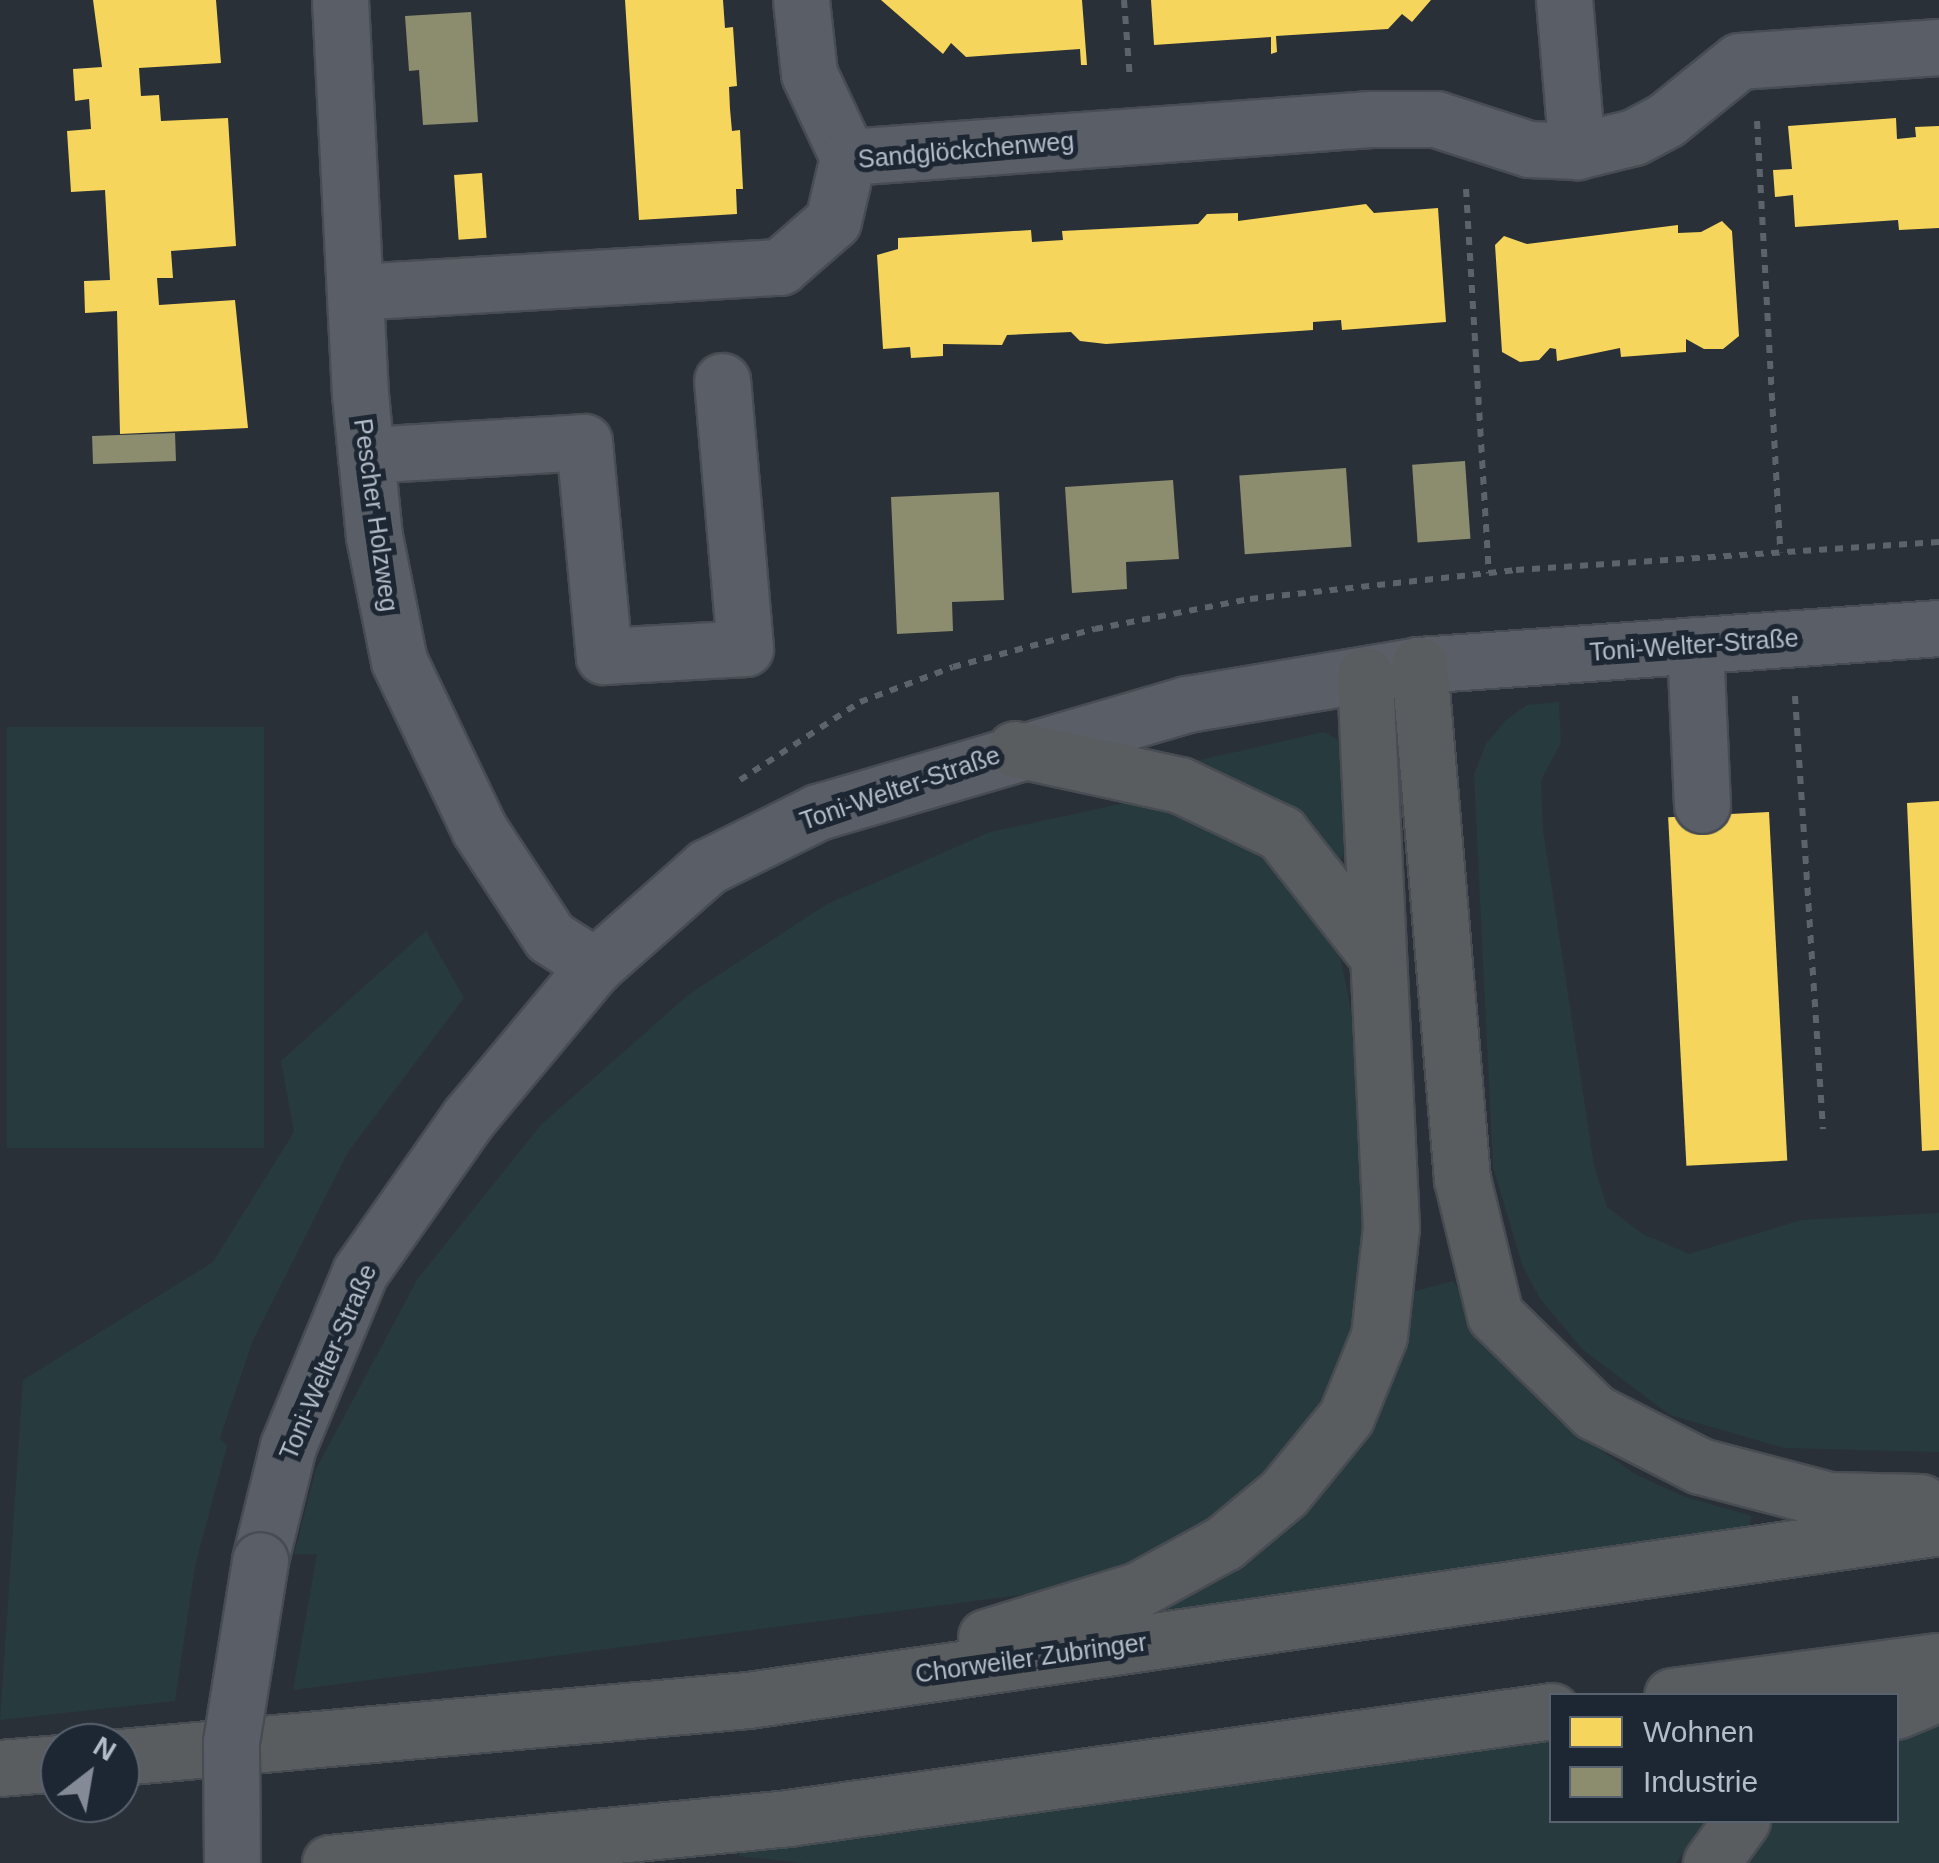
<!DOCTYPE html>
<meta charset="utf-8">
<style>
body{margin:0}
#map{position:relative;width:1939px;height:1863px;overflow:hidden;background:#2a3038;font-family:Helvetica,sans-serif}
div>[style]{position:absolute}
.green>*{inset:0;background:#273a3e;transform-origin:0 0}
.homes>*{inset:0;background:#f6d55c;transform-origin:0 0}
.industry>*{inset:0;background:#8c8c6e;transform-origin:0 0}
.path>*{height:6px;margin-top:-3px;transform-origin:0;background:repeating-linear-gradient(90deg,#5d636a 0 8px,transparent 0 16px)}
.roads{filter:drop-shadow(2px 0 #484c53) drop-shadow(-2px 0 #484c53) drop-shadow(0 2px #484c53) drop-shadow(0 -2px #484c53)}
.minor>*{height:55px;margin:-27.5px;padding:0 27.5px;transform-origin:27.5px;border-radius:27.5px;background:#5a5e66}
.highway>*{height:55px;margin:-27.5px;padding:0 27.5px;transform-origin:27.5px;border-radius:27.5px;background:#5a5d60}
.bridges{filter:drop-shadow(2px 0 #484c53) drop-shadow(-2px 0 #484c53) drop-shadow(0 2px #484c53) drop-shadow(0 -2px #484c53)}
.minor-bridge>*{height:55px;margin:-27.5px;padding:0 27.5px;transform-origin:27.5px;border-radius:27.5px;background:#5a5e66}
span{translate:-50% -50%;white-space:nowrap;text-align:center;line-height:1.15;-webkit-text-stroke:10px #1d2633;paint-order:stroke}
.street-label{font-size:25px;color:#b4bcc9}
.legend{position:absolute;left:1549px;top:1693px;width:350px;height:130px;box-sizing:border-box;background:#1d2633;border:2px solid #59626f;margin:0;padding:12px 18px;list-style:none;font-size:30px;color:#b4bcc9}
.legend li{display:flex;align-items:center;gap:20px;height:50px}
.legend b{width:50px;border:2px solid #59626f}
.north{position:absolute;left:40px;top:1723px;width:100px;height:100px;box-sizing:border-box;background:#1d2633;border:2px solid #59626f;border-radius:50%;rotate:31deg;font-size:28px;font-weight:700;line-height:40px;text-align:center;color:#b4bcc9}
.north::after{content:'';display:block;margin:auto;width:35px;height:45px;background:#848b96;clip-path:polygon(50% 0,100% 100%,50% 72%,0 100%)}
</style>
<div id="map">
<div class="green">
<i style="clip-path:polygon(1559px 702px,1561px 743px,1541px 780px,1543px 830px,1594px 1165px,1607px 1207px,1643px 1234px,1689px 1254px,1801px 1220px,1939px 1213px,1939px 1452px,1784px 1448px,1670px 1415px,1582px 1349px,1539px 1297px,1522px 1264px,1493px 1167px,1474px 774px,1486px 744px,1506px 720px,1527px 705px)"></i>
<i style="left:7px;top:727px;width:257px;height:421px"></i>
<i style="clip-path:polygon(1324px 732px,1340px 741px,1346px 851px,1340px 860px,1274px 797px,1191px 762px)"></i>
<i style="clip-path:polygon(1134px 801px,1175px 807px,1280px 863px,1327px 925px,1341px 960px,1353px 1021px,1368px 1245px,1352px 1344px,1307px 1439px,1217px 1524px,1081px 1587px,293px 1690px,317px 1554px,294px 1554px,316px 1469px,417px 1280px,541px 1125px,688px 995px,827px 904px,990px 832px)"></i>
<i style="clip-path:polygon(426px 931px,464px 998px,348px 1152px,253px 1340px,220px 1438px,227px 1446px,195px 1566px,175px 1701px,0 1720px,23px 1380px,213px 1262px,294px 1132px,281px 1061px)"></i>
<i style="clip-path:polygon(1453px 1281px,1511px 1371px,1559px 1421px,1635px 1474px,1685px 1497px,1752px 1516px,1748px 1529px,1143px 1622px,1141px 1615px,1256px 1554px,1310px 1509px,1370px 1427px,1408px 1293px)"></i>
<i style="clip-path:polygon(1939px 1721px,1939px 1863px,1733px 1863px,1767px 1821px,1896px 1820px,1897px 1738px)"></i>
<i style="clip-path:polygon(1551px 1735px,1552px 1820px,1705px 1821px,1676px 1863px,803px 1863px,738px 1856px,741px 1849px)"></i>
</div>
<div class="homes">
<i style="clip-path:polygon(93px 0,216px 0,221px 63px,139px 68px,141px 96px,159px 95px,161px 121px,228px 118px,236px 246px,171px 251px,173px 278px,157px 278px,159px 305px,235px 300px,248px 428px,120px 434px,117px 311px,85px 313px,84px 281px,110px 280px,105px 190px,71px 192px,67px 131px,91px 129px,89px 99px,75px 101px,73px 69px,102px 67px)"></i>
<i style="clip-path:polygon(625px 0,723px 0,725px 28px,733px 27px,737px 86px,729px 87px,730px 109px,732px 131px,740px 130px,743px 189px,736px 189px,737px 214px,639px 220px)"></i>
<i style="clip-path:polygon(881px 0,1082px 0,1087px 65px,1081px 65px,1080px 49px,966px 57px,951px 43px,943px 54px)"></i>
<i style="clip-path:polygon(1151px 0,1431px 0,1412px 22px,1402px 14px,1388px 29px,1276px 36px,1277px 52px,1271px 54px,1271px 37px,1154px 45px)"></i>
<i style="clip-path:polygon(1896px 118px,1897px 139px,1916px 137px,1915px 127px,1939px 126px,1939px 228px,1899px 230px,1898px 220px,1795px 227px,1793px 195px,1775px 197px,1773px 170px,1792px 169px,1788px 126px)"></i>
<i style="left:482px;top:173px;width:65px;height:28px;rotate:86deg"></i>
<i style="clip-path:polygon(1366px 204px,1374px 213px,1438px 208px,1446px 322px,1342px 330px,1341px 320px,1313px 322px,1313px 330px,1106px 344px,1080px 341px,1071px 332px,1007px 335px,1002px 345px,943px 344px,943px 356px,911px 358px,910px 347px,883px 349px,877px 255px,898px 249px,898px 238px,1031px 230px,1032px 242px,1063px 240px,1062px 231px,1198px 224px,1207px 214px,1238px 213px,1238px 221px)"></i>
<i style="clip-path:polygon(1722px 221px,1732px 231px,1739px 336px,1723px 349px,1704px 349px,1686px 339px,1686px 352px,1621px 357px,1620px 348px,1557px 361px,1556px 349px,1550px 348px,1539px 360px,1520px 362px,1502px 352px,1495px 245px,1504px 236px,1527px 244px,1678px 225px,1678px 233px,1701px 232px)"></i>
<i style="clip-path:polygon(1939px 801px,1939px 1150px,1922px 1151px,1907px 803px)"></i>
<i style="left:1769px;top:812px;width:349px;height:101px;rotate:87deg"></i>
</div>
<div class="industry">
<i style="clip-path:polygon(471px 12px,478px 122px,423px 125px,419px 70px,409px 71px,405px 16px)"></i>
<i style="left:175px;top:433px;width:28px;height:83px;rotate:88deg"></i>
<i style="left:1465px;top:461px;width:78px;height:53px;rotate:86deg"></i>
<i style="left:1346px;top:468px;width:79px;height:107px;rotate:86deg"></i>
<i style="clip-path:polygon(1173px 480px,1179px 559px,1126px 562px,1127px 589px,1072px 593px,1065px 487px)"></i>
<i style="clip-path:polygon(999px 492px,1004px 600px,952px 602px,953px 631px,897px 634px,891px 497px)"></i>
</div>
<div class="path">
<i style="left:1124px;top:0;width:80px;rotate:85.7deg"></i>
<i style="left:1757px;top:121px;width:432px;rotate:86.9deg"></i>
<i style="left:1466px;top:189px;width:385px;rotate:86.6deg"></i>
<i style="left:1795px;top:696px;width:434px;rotate:86.3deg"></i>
<i style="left:740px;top:780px;width:143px;rotate:-33deg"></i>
<i style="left:860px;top:702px;width:99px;rotate:-20.6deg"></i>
<i style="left:953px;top:667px;width:147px;rotate:-15deg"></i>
<i style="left:1095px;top:629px;width:158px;rotate:-11deg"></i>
<i style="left:1250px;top:599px;width:268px;rotate:-6.2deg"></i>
<i style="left:1516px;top:570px;width:424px;rotate:-3.8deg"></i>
</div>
<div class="roads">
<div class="minor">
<i style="left:340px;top:0;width:395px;rotate:87.1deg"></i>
<i style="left:360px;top:394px;width:143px;rotate:84.4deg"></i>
<i style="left:374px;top:536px;width:127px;rotate:78.7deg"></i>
<i style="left:399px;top:661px;width:186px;rotate:64.5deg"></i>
<i style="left:479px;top:829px;width:129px;rotate:56.7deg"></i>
<i style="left:550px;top:937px;width:54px;rotate:32.8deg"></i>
<i style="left:801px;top:0;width:74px;rotate:83.8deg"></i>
<i style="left:809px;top:74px;width:92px;rotate:64.8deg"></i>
<i style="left:1564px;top:0;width:152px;rotate:85.1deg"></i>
<i style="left:355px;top:292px;width:426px;rotate:-3.4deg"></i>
<i style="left:780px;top:267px;width:70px;rotate:-41deg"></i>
<i style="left:833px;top:221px;width:66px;rotate:-76.8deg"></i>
<i style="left:848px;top:157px;width:524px;rotate:-4.16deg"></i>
<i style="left:1371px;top:119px;width:65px"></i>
<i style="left:1436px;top:119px;width:98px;rotate:17.9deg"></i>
<i style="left:1529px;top:149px;width:48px;rotate:2.4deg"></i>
<i style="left:1577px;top:151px;width:59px;rotate:-13.8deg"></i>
<i style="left:1634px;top:137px;width:36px;rotate:-28deg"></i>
<i style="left:1666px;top:120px;width:94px;rotate:-38.9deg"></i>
<i style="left:1739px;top:61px;width:200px;rotate:-4deg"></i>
<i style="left:366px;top:455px;width:218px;rotate:-3.4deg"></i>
<i style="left:584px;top:442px;width:215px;rotate:84.7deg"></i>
<i style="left:604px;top:656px;width:141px;rotate:-3.2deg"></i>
<i style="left:745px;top:648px;width:268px;rotate:-94.9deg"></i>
<i style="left:1695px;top:645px;width:160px;rotate:87.5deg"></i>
<i style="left:260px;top:1560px;width:117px;rotate:-76.2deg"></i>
<i style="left:288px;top:1446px;width:188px;rotate:-67.5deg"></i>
<i style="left:360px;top:1272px;width:189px;rotate:-54.9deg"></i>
<i style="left:469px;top:1117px;width:197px;rotate:-50.2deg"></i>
<i style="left:595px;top:966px;width:149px;rotate:-41.5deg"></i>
<i style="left:707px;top:867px;width:124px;rotate:-26.4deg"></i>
<i style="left:818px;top:812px;width:384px;rotate:-16.3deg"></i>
<i style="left:1187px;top:704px;width:235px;rotate:-9.5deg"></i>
<i style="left:1419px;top:665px;width:521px;rotate:-4.07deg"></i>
</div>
<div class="highway">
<i style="left:1419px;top:665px;width:516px;rotate:85.22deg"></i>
<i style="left:1462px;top:1179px;width:140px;rotate:76.4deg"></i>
<i style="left:1495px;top:1315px;width:139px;rotate:44.4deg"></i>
<i style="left:1594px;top:1412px;width:119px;rotate:27deg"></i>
<i style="left:1700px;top:1466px;width:134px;rotate:14.7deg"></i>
<i style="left:1830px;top:1500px;width:91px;rotate:1.3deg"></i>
<i style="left:1015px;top:749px;width:169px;rotate:12.3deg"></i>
<i style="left:1180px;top:785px;width:112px;rotate:25.4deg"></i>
<i style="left:1281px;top:833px;width:154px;rotate:51.9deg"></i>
<i style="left:986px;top:1637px;width:159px;rotate:-17.2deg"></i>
<i style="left:1138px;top:1590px;width:98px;rotate:-28.7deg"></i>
<i style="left:1224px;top:1543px;width:78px;rotate:-39.8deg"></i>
<i style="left:1284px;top:1493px;width:98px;rotate:-50.8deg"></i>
<i style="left:1346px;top:1417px;width:87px;rotate:-67.8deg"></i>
<i style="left:1379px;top:1336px;width:109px;rotate:-83.7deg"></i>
<i style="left:1391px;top:1228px;width:553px;rotate:-92.7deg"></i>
<i style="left:1672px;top:1696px;width:269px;rotate:-7.5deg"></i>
<i style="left:1896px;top:1711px;width:47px;rotate:-22.7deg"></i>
<i style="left:120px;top:1757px;width:631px;rotate:-5.19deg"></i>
<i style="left:748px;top:1700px;width:1203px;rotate:-8.26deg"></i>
<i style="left:0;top:1768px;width:60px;rotate:-4.8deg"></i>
<i style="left:330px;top:1863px;width:460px;rotate:-5.6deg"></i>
<i style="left:788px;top:1818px;width:771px;rotate:-7.97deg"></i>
<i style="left:1711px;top:1863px;width:53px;rotate:-54.2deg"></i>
</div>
</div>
<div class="bridges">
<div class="minor-bridge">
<i style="left:232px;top:1863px;width:121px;rotate:-90.5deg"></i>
<i style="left:231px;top:1742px;width:184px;rotate:-80.9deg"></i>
</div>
</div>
<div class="street-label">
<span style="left:966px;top:150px;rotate:-5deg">Sandglöckchenweg</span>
<span style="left:376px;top:515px;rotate:82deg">Pescher Holzweg</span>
<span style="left:1694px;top:645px;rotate:-4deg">Toni-Welter-Straße</span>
<span style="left:900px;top:788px;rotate:-19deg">Toni-Welter-Straße</span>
<span style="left:328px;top:1362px;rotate:-67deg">Toni-Welter-Straße</span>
<span style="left:1031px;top:1658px;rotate:-8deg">Chorweiler Zubringer</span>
</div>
<ul class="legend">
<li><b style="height:28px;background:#f6d55c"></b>Wohnen</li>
<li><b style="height:28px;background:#8c8c6e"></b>Industrie</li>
</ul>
<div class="north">N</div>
</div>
